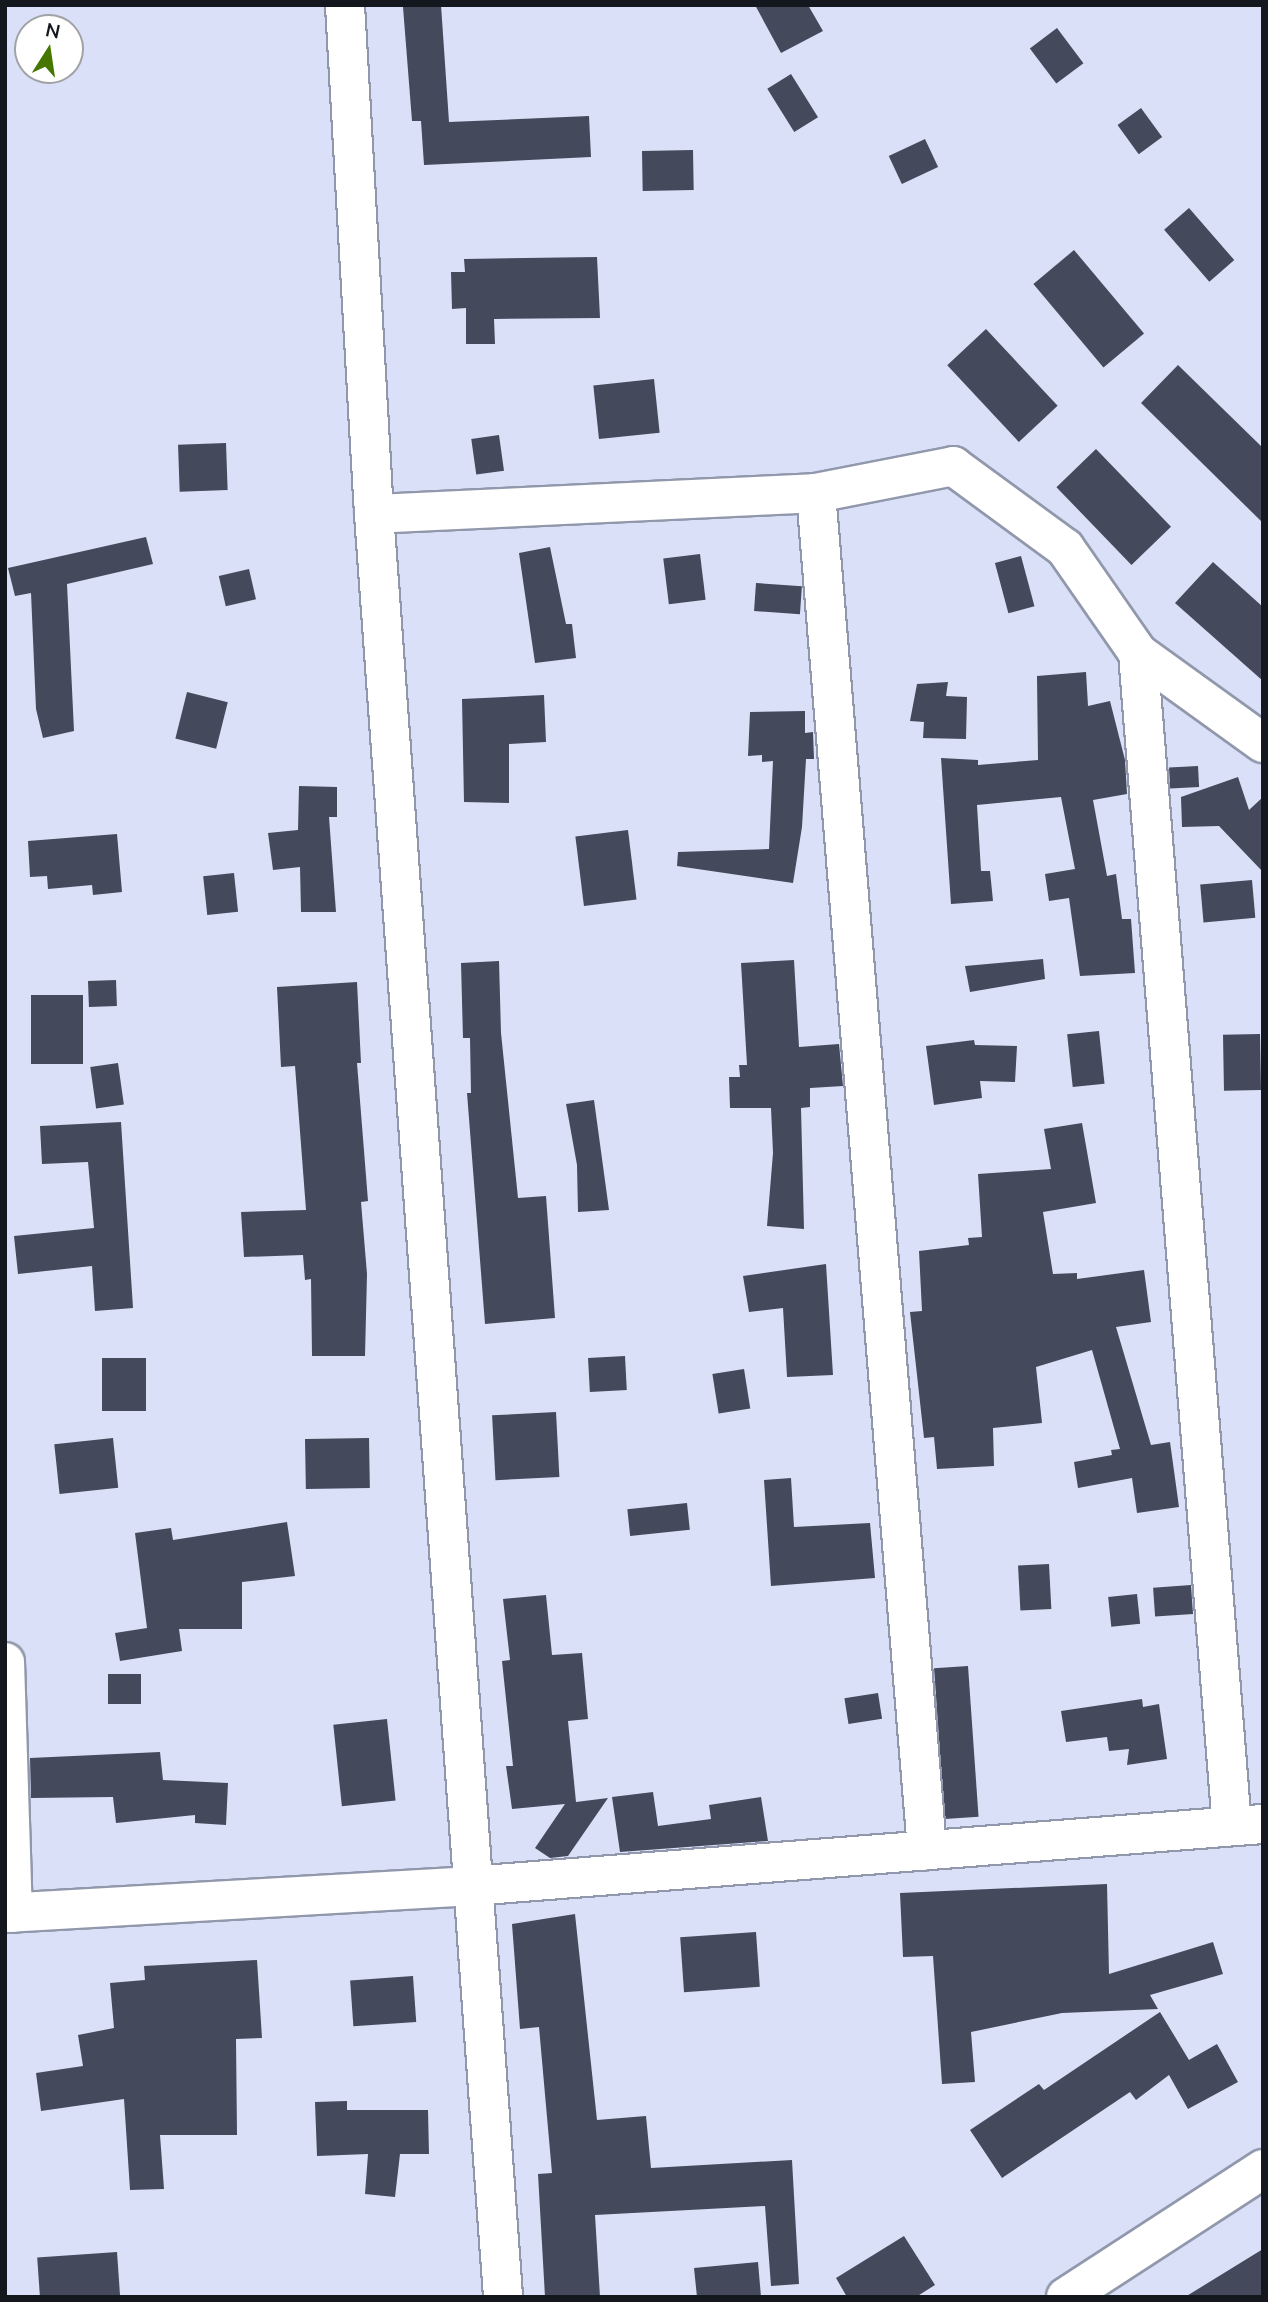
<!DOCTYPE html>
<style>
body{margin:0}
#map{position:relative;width:1268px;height:2302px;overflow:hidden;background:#dae0f7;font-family:Mulish,sans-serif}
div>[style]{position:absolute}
.building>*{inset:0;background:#44495c;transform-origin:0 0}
.roads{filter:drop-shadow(2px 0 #9198ac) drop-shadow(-2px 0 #9198ac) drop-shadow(0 2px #9198ac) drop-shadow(0 -2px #9198ac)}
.street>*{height:38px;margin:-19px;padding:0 19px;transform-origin:19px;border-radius:19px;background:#fff}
.secondary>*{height:38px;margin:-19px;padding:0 19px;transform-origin:19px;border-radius:19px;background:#fff}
span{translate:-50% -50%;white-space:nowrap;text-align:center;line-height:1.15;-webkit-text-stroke:7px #fff;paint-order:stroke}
.frame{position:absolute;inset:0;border:7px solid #15171f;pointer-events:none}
.north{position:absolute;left:14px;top:14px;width:70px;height:70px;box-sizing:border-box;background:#fff;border:2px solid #a1a2a5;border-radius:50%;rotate:12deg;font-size:19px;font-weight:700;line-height:28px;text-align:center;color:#15171f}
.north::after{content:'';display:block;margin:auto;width:24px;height:32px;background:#467700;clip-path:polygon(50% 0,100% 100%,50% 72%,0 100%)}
</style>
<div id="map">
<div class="building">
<i style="clip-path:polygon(441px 5px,449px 122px,589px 116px,591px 157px,424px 165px,421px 121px,412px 121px,403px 7px)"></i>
<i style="clip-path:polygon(755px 5px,808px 5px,823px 31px,781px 53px)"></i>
<i style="left:1057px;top:28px;width:44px;height:34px;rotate:53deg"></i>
<i style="left:791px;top:74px;width:51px;height:28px;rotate:58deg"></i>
<i style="left:1141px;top:108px;width:36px;height:29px;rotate:54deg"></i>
<i style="left:925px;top:139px;width:31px;height:40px;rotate:65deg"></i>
<i style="left:693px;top:150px;width:40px;height:51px;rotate:89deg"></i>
<i style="left:1189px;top:208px;width:69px;height:33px;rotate:49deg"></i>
<i style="left:1074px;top:250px;width:109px;height:53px;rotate:50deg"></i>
<i style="clip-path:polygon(597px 257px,600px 318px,494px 319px,495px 344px,466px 344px,466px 308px,452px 309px,451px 272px,465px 272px,464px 259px)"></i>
<i style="left:986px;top:329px;width:105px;height:53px;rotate:47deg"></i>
<i style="clip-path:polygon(1178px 365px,1263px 448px,1263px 523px,1141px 403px)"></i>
<i style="left:654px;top:379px;width:54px;height:61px;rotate:84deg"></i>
<i style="left:499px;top:435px;width:36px;height:28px;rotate:82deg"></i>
<i style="left:226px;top:443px;width:47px;height:48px;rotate:88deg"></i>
<i style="left:1096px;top:449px;width:108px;height:55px;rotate:46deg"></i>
<i style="clip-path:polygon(146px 537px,153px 564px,67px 584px,74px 731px,43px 738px,36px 709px,31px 593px,15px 596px,8px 568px)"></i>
<i style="clip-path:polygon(550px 547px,566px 624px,572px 624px,576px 658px,535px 663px,519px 553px)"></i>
<i style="left:700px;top:554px;width:46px;height:37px;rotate:83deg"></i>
<i style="left:1021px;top:556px;width:52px;height:27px;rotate:75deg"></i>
<i style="clip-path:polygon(1213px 562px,1263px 607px,1263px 681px,1175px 603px)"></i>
<i style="left:249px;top:569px;width:31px;height:31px;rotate:77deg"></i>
<i style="left:756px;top:583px;width:46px;height:28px;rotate:4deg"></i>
<i style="clip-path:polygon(1086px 672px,1088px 706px,1110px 701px,1125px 760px,1127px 794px,1093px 800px,1107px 876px,1116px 874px,1122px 919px,1131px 919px,1135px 973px,1080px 976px,1069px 898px,1049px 901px,1045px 874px,1075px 869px,1061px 797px,977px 805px,981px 871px,990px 871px,993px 901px,951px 904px,941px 758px,978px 760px,978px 765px,1038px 760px,1037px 676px)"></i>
<i style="clip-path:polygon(948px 682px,946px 696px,967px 697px,966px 739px,923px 738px,924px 722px,910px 721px,917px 684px)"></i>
<i style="left:187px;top:692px;width:42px;height:48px;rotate:14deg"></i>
<i style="clip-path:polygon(544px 695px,546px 742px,509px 744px,509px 803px,464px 802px,462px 699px)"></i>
<i style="clip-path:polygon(805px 711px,805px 733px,813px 732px,814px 759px,806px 759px,802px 827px,793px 883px,677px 866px,678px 852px,769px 849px,773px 761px,762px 762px,762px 755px,748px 756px,750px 712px)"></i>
<i style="left:1198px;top:766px;width:21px;height:29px;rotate:87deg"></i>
<i style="clip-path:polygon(1238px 777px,1249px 810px,1263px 797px,1263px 872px,1219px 826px,1182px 827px,1181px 797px)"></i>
<i style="clip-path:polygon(299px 786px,337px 787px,337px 817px,329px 817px,336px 912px,301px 912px,300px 867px,273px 870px,268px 833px,298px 830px)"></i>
<i style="left:628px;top:830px;width:70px;height:53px;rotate:83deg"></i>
<i style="clip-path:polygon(117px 834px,122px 892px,93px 895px,92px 885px,48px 889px,47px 876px,30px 877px,28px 841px)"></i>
<i style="left:234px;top:873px;width:39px;height:31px;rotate:84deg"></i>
<i style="left:1252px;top:880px;width:38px;height:52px;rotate:85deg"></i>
<i style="clip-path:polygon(1043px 959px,1045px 979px,970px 992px,965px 966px)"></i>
<i style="clip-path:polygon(794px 960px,799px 1047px,839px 1044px,843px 1086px,810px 1088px,810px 1107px,801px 1108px,804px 1229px,767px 1226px,773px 1153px,771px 1108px,730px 1108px,729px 1077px,740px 1077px,739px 1065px,747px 1065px,741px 963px)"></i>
<i style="clip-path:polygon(499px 961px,501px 1033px,518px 1198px,546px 1196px,555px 1318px,485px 1324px,467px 1093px,471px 1093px,470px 1038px,463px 1038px,461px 963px)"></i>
<i style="left:116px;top:980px;width:26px;height:28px;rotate:88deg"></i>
<i style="clip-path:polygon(357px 982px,361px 1063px,357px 1063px,368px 1201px,361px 1202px,367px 1274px,365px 1356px,312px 1356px,311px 1279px,305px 1280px,303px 1255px,244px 1257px,241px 1212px,306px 1210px,295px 1066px,281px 1067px,277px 987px)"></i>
<i style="left:83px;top:995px;width:69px;height:52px;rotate:90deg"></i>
<i style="left:1099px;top:1031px;width:53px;height:32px;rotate:84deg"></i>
<i style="left:1260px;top:1034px;width:56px;height:37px;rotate:89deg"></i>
<i style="clip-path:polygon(974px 1040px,975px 1045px,1017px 1046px,1015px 1082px,980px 1081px,982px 1098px,934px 1105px,926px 1046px)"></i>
<i style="left:118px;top:1063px;width:42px;height:28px;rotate:82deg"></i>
<i style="clip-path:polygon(594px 1100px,609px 1210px,578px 1212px,577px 1165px,566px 1104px)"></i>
<i style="clip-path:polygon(121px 1122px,133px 1308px,95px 1311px,92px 1266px,18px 1274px,14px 1236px,94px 1228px,88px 1162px,42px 1164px,40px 1126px)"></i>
<i style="clip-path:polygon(1082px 1123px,1096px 1203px,1043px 1212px,1053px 1274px,1077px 1273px,1077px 1279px,1144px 1270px,1151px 1322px,1116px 1327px,1151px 1445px,1170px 1442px,1179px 1507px,1137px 1513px,1132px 1478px,1078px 1488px,1074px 1462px,1112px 1455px,1111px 1450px,1120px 1449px,1092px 1350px,1036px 1367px,1042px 1423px,993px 1428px,994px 1466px,937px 1469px,934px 1437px,924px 1438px,910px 1312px,922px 1311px,919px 1251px,969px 1245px,968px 1238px,982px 1237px,978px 1174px,1051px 1169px,1044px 1129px)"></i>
<i style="clip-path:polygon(826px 1264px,833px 1375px,787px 1377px,783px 1308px,749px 1312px,743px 1276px)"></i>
<i style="left:625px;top:1356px;width:34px;height:37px;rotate:87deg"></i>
<i style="left:102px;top:1358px;width:44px;height:53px"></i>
<i style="left:744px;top:1369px;width:40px;height:32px;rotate:81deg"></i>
<i style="left:556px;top:1412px;width:65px;height:64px;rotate:87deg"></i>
<i style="left:113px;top:1438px;width:50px;height:59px;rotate:84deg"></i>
<i style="left:369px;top:1438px;width:50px;height:64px;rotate:89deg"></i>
<i style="clip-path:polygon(791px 1478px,794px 1527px,870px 1523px,875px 1578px,771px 1586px,764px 1480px)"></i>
<i style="left:687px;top:1503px;width:27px;height:60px;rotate:84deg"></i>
<i style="clip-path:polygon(287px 1522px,295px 1576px,242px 1582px,242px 1629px,179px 1629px,182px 1651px,120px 1661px,115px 1633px,147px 1628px,135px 1533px,171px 1528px,173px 1540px)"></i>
<i style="left:1049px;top:1564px;width:45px;height:31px;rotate:87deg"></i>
<i style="left:1191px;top:1585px;width:29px;height:38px;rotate:86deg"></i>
<i style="left:1137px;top:1594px;width:30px;height:29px;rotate:84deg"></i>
<i style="clip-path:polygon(546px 1595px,552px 1655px,582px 1653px,588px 1719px,568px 1721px,576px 1802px,608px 1798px,568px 1856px,550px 1858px,535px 1848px,565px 1804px,512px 1809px,506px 1766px,513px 1766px,502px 1661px,510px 1660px,503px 1599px)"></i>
<i style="left:968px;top:1666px;width:151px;height:34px;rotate:86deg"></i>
<i style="left:141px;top:1674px;width:30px;height:33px;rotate:90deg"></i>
<i style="left:878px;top:1693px;width:26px;height:34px;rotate:81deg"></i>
<i style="clip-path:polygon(1142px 1699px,1143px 1707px,1159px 1704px,1167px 1759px,1127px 1765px,1129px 1749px,1109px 1751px,1107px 1737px,1066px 1742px,1061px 1711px)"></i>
<i style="left:387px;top:1719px;width:82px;height:54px;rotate:84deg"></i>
<i style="clip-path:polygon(160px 1752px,163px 1780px,228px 1783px,226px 1825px,195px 1823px,195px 1815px,116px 1823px,113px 1797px,31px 1798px,30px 1758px)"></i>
<i style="clip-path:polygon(653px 1792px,658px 1826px,711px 1819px,709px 1805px,761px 1797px,768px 1841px,620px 1852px,612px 1797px)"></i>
<i style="clip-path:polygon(1107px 1884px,1109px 1974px,1213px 1942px,1223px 1974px,1150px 1995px,1158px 2009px,1062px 2013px,971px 2032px,975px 2082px,942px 2084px,933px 1956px,903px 1957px,900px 1893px)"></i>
<i style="clip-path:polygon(575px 1914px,597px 2120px,646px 2116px,651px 2168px,792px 2160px,799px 2284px,771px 2286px,765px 2206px,595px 2215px,600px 2297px,545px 2297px,538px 2174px,552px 2173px,539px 2027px,520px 2029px,512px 1924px)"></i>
<i style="left:756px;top:1932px;width:55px;height:76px;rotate:86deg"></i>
<i style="clip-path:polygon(257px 1960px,262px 2038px,236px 2039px,237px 2135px,160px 2135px,164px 2189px,130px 2190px,124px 2099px,41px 2111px,36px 2073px,83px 2066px,78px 2035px,114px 2028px,110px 1983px,145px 1980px,144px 1966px)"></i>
<i style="left:413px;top:1976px;width:46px;height:63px;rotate:86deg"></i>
<i style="clip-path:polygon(1160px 2012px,1189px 2060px,1217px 2044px,1238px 2082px,1188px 2109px,1169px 2075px,1136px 2100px,1130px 2092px,1002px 2178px,970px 2130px,1039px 2084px,1044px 2090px)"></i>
<i style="clip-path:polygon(347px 2101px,347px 2110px,428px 2110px,429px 2154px,400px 2154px,395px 2197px,365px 2194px,368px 2154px,317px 2156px,315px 2102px)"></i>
<i style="clip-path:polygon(904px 2236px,935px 2285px,916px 2297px,847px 2297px,836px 2278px)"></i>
<i style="clip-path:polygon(1263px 2249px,1263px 2297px,1185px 2297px)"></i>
<i style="left:117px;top:2252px;width:45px;height:80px;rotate:86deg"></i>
<i style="clip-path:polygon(758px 2262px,761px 2297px,697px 2297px,694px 2268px)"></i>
</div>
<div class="roads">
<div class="street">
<i style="left:816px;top:493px;width:1362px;rotate:85.32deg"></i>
<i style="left:374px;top:514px;width:442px;rotate:-2.7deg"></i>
<i style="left:816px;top:493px;width:140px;rotate:-11.1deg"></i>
<i style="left:953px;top:466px;width:139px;rotate:36.2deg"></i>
<i style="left:1065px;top:548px;width:128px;rotate:55.2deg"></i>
<i style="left:1138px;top:653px;width:154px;rotate:35.8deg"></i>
<i style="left:1138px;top:653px;width:1177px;rotate:85.42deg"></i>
<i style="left:5px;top:1662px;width:251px;rotate:88.2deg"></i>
<i style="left:5px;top:1913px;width:467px;rotate:-3.3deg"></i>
</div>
<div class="secondary">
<i style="left:345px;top:5px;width:510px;rotate:86.74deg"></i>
<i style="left:374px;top:514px;width:1788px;rotate:85.86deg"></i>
<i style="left:471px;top:1886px;width:794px;rotate:-4.48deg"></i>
<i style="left:1066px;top:2297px;width:235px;rotate:-33deg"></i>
</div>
</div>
<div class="frame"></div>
<div class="north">N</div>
</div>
